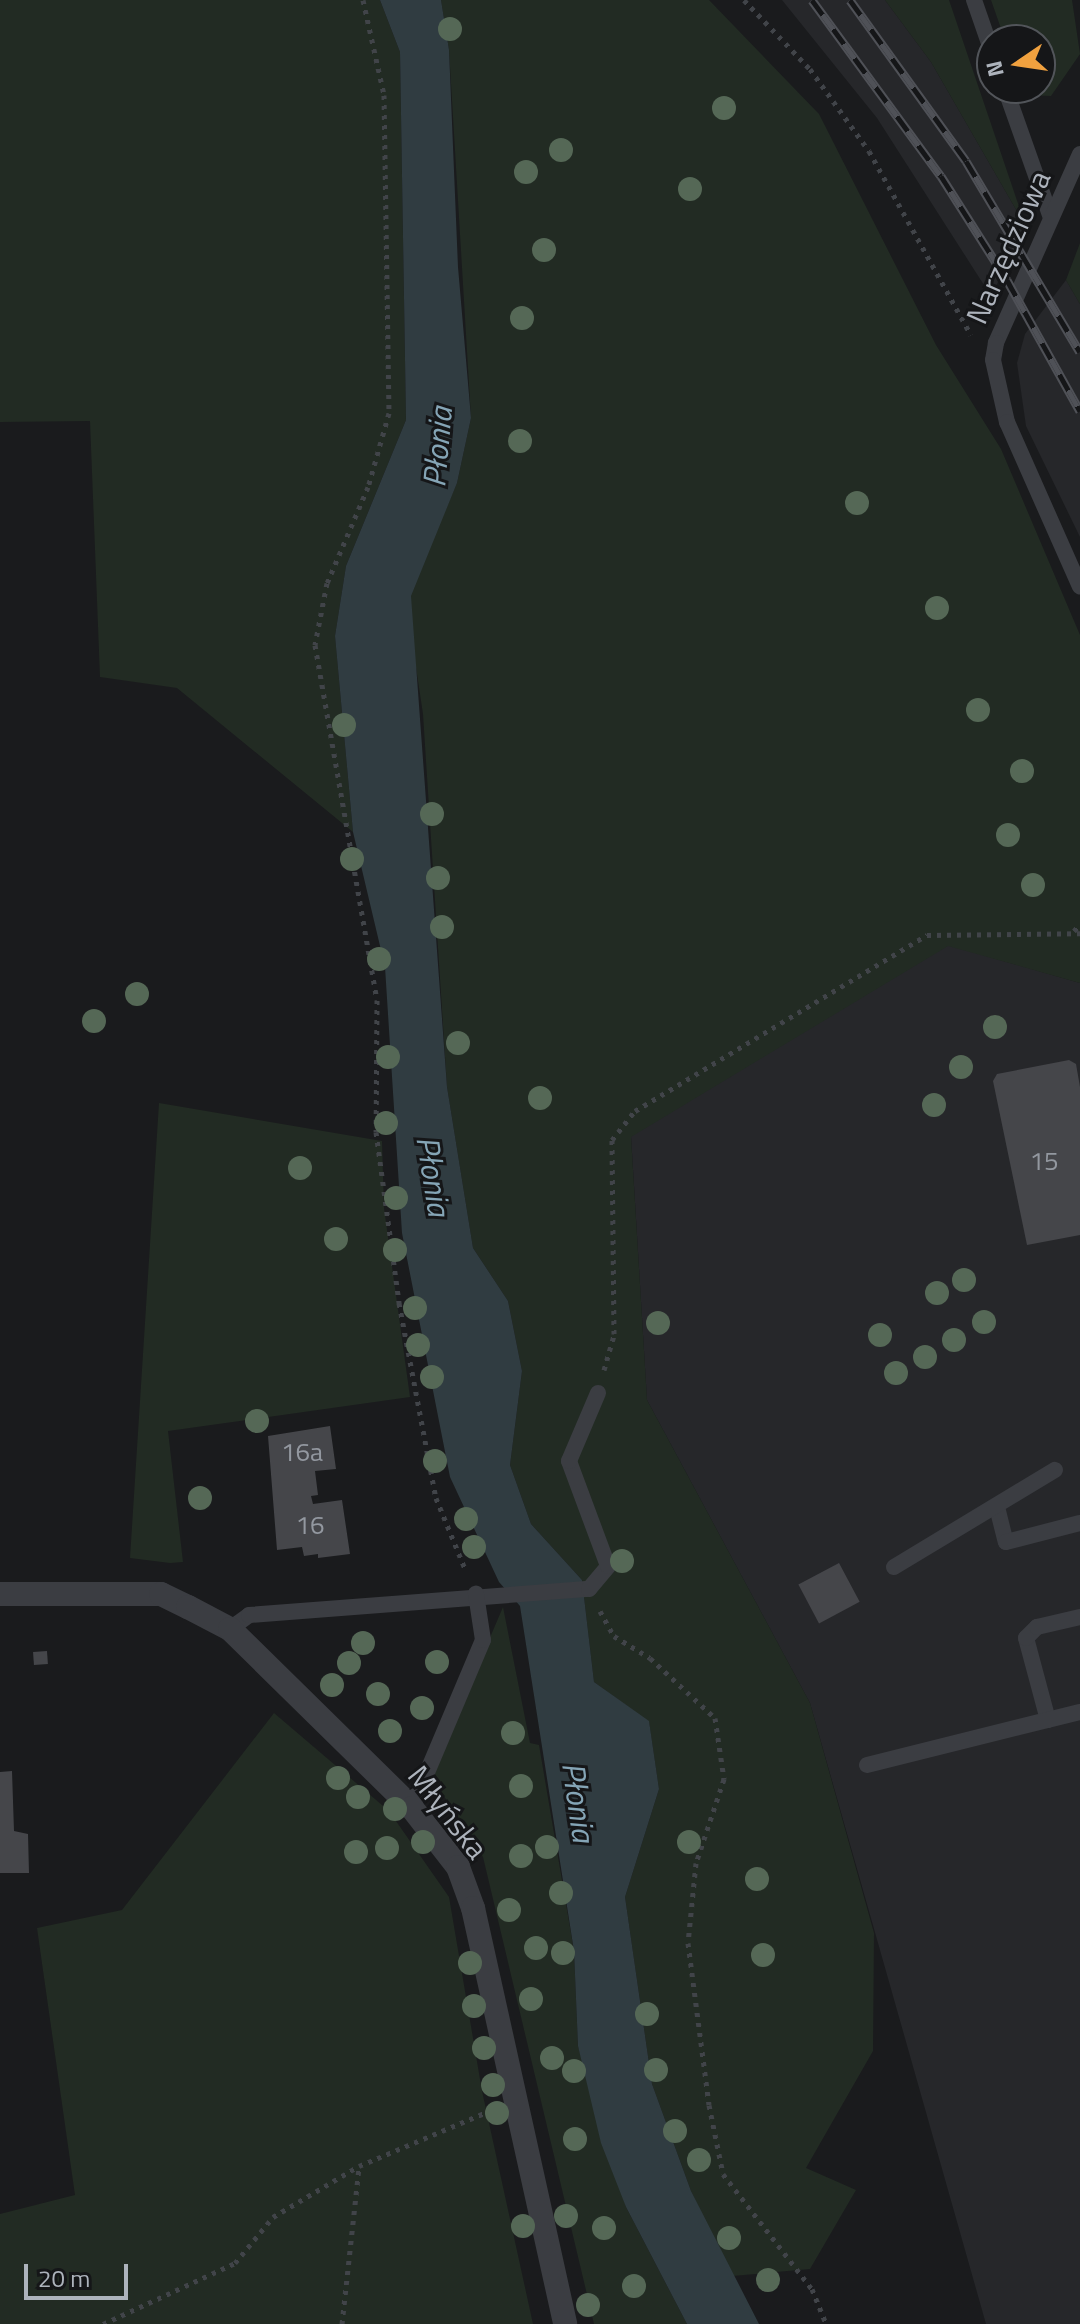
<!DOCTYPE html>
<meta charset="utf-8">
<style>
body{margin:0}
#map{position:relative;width:1080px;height:2324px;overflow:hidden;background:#1a1b1d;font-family:"Titillium Web",sans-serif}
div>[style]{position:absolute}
.built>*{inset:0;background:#26272a}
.green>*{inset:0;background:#222b23}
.water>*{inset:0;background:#303c41}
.building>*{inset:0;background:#45464a;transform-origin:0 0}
.path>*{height:5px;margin-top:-2.5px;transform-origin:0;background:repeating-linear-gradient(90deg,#414449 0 4px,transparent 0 10px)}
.lane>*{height:16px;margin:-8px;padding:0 8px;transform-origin:8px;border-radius:8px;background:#3b3d42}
.street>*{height:24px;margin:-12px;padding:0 12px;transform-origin:12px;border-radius:12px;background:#3b3d42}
.rail>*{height:9px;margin-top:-4.5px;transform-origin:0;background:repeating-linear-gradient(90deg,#151618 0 18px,#4f5157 0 36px);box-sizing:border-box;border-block:2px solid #4f5157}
.trees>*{width:24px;height:24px;margin:-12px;border-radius:50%;background:#556856}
span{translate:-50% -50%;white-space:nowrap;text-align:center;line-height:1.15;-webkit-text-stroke:6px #151618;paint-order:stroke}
.number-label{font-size:26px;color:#9398a0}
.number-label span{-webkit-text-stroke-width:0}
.street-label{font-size:30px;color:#adb3bc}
.water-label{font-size:32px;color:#85a5b6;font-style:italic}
.north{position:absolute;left:976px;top:24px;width:80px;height:80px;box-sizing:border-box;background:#151618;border:2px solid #52555a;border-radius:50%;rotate:257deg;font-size:22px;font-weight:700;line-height:32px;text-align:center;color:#adb3bc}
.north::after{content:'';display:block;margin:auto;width:28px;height:36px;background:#f0a13f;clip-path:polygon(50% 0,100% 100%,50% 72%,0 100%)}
.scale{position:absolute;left:24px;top:2264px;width:104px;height:36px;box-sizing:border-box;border:4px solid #adb3bc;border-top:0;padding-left:10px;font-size:24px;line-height:28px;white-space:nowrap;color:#adb3bc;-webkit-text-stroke:6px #151618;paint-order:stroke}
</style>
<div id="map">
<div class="built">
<i style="clip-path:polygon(782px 0,885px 0,931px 62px,1026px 227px,991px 296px,877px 118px)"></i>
<i style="clip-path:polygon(1066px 280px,1080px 304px,1080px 537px,1026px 426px,1017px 363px,1025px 334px)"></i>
<i style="clip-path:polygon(948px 945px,1080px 983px,1080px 2324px,986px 2324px,810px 1703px,647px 1400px,631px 1136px)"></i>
</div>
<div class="green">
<i style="clip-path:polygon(0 0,380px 0,400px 52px,406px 420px,346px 566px,335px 636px,353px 832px,177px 688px,100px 677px,90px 421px,0 422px)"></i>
<i style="clip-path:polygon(441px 0,709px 0,819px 114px,936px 345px,1001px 449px,1080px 635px,1080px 983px,948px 946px,631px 1137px,647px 1400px,810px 1703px,874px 1933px,873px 2051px,806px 2168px,856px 2190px,810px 2269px,732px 2276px,691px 2191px,652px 2084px,625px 1897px,659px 1789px,649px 1722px,594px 1682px,582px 1580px,531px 1524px,510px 1465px,522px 1371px,508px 1301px,473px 1248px,447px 1087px,423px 714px,406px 601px,457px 483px,471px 418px,449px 50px)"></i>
<i style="clip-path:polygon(885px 0,949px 0,1026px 227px,931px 62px)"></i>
<i style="clip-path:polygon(991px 0,1072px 0,1080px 54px,1051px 96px,1025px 95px,1022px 88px,1040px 88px,1040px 40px,1005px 40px)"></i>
<i style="clip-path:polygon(1080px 243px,1080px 304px,1066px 280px)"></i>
<i style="clip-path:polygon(159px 1103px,382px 1141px,384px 1208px,410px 1397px,168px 1431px,183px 1562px,170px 1563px,130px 1558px)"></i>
<i style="clip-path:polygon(503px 1607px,530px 1743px,539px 1745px,574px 1951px,578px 2046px,626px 2207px,687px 2324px,594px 2324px,483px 1857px,431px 1776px)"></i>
<i style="clip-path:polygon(274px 1713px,389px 1811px,449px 1897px,482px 2091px,533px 2324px,0 2324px,0 2214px,75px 2195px,37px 1928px,122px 1910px)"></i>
</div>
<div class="water">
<i style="clip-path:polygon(380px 0,441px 0,449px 50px,458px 267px,471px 418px,457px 483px,411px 596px,447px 1087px,473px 1248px,508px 1301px,522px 1371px,510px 1465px,531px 1524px,582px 1580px,594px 1682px,649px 1721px,659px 1789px,625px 1897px,652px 2084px,691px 2191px,759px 2324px,687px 2324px,626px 2207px,601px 2143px,578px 2046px,574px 1951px,520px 1606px,499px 1582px,450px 1477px,402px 1233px,385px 967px,353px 832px,335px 636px,346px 566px,406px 420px,400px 52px)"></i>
</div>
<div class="building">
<i style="clip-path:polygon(1069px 1060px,1076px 1064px,1080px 1087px,1080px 1235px,1027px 1245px,993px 1081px,997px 1074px)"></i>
<i style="clip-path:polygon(330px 1426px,336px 1469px,315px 1471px,318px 1495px,311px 1496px,313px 1504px,342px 1500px,350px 1554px,318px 1558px,318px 1554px,304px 1556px,302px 1547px,277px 1550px,268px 1436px)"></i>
<i style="left:839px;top:1563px;width:44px;height:46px;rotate:62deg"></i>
<i style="left:47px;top:1651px;width:13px;height:14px;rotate:86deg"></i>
<i style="clip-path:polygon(12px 1771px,14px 1831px,28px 1834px,29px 1873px,0 1873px,0 1772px)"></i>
</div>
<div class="path">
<i style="left:363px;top:0;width:97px;rotate:77.5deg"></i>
<i style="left:384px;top:95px;width:318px;rotate:89.1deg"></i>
<i style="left:389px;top:413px;width:77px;rotate:105.8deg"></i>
<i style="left:368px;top:487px;width:104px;rotate:113.1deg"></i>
<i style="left:327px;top:583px;width:63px;rotate:101deg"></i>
<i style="left:315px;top:645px;width:360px;rotate:80.1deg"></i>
<i style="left:377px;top:1000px;width:132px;rotate:90.4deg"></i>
<i style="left:376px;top:1132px;width:173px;rotate:82.3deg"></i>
<i style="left:399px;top:1303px;width:198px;rotate:79.3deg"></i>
<i style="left:436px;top:1498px;width:79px;rotate:67.7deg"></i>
<i style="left:744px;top:0;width:95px;rotate:46.3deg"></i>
<i style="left:810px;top:69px;width:101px;rotate:54.3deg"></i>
<i style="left:869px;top:151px;width:210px;rotate:61deg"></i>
<i style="left:1074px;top:931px;width:9px;rotate:-49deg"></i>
<i style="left:604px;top:1370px;width:37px;rotate:-74deg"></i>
<i style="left:614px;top:1334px;width:194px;rotate:-90.6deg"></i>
<i style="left:612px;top:1140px;width:37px;rotate:-52deg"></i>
<i style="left:635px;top:1111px;width:341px;rotate:-31.1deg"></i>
<i style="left:927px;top:935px;width:153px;rotate:-0.7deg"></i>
<i style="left:600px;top:1611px;width:29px;rotate:61deg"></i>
<i style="left:614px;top:1636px;width:42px;rotate:31.4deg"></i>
<i style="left:650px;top:1658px;width:88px;rotate:42.7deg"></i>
<i style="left:715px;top:1718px;width:62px;rotate:81.6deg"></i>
<i style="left:724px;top:1779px;width:89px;rotate:108.4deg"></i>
<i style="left:696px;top:1863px;width:80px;rotate:95.7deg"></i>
<i style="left:688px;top:1943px;width:163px;rotate:82.6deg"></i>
<i style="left:709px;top:2105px;width:70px;rotate:78.5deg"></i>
<i style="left:723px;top:2174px;width:145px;rotate:52.3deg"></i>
<i style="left:812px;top:2289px;width:38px;rotate:68deg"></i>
<i style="left:103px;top:2324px;width:145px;rotate:-24.8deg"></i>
<i style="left:235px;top:2263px;width:60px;rotate:-50.4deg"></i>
<i style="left:273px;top:2217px;width:100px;rotate:-30.7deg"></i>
<i style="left:359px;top:2166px;width:141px;rotate:-22.9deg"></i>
<i style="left:342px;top:2324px;width:158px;rotate:-83.8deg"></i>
</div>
<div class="lane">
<i style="left:974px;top:0;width:55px;rotate:70.9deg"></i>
<i style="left:1005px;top:88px;width:135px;rotate:70.5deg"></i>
<i style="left:1080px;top:154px;width:207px;rotate:114deg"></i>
<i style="left:996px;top:343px;width:17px;rotate:100deg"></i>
<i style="left:993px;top:360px;width:64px;rotate:77.3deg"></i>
<i style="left:1007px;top:422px;width:180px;rotate:66.1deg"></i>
<i style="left:997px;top:1507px;width:36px;rotate:76deg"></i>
<i style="left:1006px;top:1542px;width:76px;rotate:-14.4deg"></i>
<i style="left:894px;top:1567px;width:188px;rotate:-31.1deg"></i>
<i style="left:230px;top:1629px;width:24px;rotate:-36deg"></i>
<i style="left:249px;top:1615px;width:341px;rotate:-4.4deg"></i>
<i style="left:589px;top:1589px;width:30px;rotate:-50deg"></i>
<i style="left:608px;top:1566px;width:112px;rotate:-110.4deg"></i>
<i style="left:569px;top:1461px;width:74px;rotate:-66.9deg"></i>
<i style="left:1048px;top:1720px;width:85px;rotate:-105deg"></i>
<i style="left:1026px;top:1638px;width:16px;rotate:-45deg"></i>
<i style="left:1037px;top:1627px;width:44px;rotate:-13.1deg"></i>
<i style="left:867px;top:1765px;width:219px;rotate:-14deg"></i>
<i style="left:412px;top:1808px;width:182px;rotate:-67.1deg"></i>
<i style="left:483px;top:1640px;width:47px;rotate:-98.7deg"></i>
</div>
<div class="street">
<i style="left:0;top:1594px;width:161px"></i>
<i style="left:161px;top:1594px;width:30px;rotate:26deg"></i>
<i style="left:188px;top:1607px;width:47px;rotate:27.6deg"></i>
<i style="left:230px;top:1629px;width:255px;rotate:44.5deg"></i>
<i style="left:412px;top:1808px;width:75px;rotate:52.1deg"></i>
<i style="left:458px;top:1867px;width:44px;rotate:69.9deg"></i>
<i style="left:473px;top:1908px;width:426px;rotate:77.5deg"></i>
</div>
<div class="rail">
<i style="left:812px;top:0;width:218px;rotate:53.8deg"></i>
<i style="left:941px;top:176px;width:123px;rotate:57.6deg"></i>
<i style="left:1007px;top:280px;width:150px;rotate:60.9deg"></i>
<i style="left:850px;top:0;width:198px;rotate:54.2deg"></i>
<i style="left:966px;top:161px;width:222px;rotate:59.2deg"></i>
</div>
<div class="trees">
<i style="left:450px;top:29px"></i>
<i style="left:724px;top:108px"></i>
<i style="left:561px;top:150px"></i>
<i style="left:526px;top:172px"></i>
<i style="left:690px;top:189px"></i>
<i style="left:544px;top:250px"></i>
<i style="left:522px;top:318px"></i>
<i style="left:520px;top:441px"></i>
<i style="left:857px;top:503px"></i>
<i style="left:937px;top:608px"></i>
<i style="left:978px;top:710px"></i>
<i style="left:344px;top:725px"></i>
<i style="left:1022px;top:771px"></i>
<i style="left:432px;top:814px"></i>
<i style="left:1008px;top:835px"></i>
<i style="left:352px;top:859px"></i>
<i style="left:438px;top:878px"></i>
<i style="left:1033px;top:885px"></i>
<i style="left:442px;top:927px"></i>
<i style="left:379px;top:959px"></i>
<i style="left:137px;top:994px"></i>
<i style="left:94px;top:1021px"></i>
<i style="left:995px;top:1027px"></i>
<i style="left:458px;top:1043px"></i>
<i style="left:388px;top:1057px"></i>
<i style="left:961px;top:1067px"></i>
<i style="left:540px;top:1098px"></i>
<i style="left:934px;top:1105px"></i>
<i style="left:386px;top:1123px"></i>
<i style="left:300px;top:1168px"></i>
<i style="left:396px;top:1198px"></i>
<i style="left:336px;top:1239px"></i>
<i style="left:395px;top:1250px"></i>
<i style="left:964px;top:1280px"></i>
<i style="left:937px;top:1293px"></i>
<i style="left:415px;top:1308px"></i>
<i style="left:984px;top:1322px"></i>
<i style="left:658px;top:1323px"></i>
<i style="left:880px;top:1335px"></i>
<i style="left:954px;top:1340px"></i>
<i style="left:418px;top:1345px"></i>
<i style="left:925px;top:1357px"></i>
<i style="left:896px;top:1373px"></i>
<i style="left:432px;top:1377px"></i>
<i style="left:257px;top:1421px"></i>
<i style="left:435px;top:1461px"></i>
<i style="left:200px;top:1498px"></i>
<i style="left:466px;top:1519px"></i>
<i style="left:474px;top:1547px"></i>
<i style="left:622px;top:1561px"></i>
<i style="left:363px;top:1643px"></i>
<i style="left:437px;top:1662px"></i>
<i style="left:349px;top:1663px"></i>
<i style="left:332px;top:1685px"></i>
<i style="left:378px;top:1694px"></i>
<i style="left:422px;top:1708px"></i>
<i style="left:390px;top:1731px"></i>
<i style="left:513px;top:1733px"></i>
<i style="left:338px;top:1778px"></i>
<i style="left:521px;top:1786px"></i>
<i style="left:358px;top:1797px"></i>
<i style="left:395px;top:1809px"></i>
<i style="left:423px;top:1842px"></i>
<i style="left:689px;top:1842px"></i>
<i style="left:547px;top:1847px"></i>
<i style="left:387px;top:1848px"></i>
<i style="left:356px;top:1852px"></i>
<i style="left:521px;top:1856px"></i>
<i style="left:757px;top:1879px"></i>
<i style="left:561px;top:1893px"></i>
<i style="left:509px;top:1910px"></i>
<i style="left:536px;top:1948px"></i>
<i style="left:563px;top:1953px"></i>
<i style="left:763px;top:1955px"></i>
<i style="left:470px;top:1963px"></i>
<i style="left:531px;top:1999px"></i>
<i style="left:474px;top:2006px"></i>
<i style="left:647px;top:2014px"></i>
<i style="left:484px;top:2048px"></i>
<i style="left:552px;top:2058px"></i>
<i style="left:656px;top:2070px"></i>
<i style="left:574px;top:2071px"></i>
<i style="left:493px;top:2085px"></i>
<i style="left:497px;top:2113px"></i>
<i style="left:675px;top:2131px"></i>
<i style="left:575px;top:2139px"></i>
<i style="left:699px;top:2160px"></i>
<i style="left:566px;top:2216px"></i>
<i style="left:523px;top:2226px"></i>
<i style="left:604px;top:2228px"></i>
<i style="left:729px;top:2238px"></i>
<i style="left:768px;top:2280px"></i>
<i style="left:634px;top:2286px"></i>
<i style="left:588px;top:2305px"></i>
</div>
<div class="number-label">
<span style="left:1044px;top:1161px">15</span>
<span style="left:302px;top:1452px">16a</span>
<span style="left:310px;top:1525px">16</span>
</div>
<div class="street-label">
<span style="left:1008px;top:247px;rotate:-66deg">Narzędziowa</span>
<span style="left:448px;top:1812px;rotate:52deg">Młyńska</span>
</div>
<div class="water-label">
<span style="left:437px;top:447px;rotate:-85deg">Płonia</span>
<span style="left:434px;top:1176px;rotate:81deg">Płonia</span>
<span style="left:579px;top:1802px;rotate:82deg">Płonia</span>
</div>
<div class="north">N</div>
<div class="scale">20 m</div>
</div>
